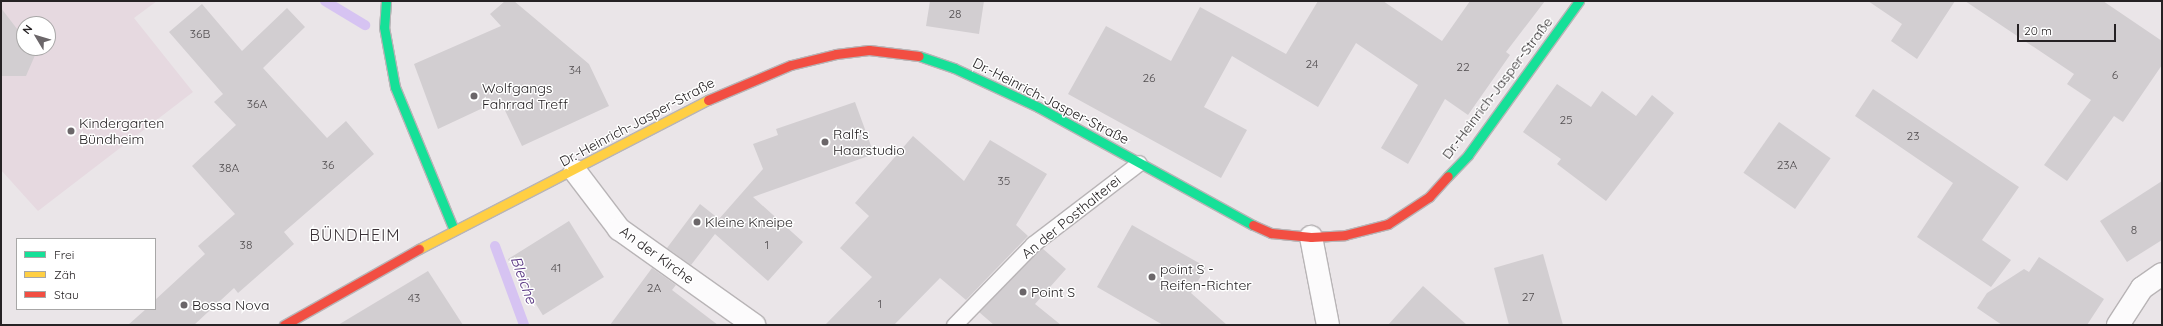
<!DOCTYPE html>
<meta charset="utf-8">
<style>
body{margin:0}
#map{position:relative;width:2163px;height:326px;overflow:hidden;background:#eae5e8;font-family:Quicksand,sans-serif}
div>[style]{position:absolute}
.built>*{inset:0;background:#e6d9e0}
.stream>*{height:10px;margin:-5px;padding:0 5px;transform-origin:5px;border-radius:5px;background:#d6c3f2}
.building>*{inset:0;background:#d2ced1;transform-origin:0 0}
.roads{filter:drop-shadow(1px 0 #b8b4b6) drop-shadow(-1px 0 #b8b4b6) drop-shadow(0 1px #b8b4b6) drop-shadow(0 -1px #b8b4b6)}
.lane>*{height:15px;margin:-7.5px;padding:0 7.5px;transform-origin:7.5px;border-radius:7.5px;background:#fcfbfc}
.street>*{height:22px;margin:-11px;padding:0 11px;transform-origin:11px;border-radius:11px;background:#fcfbfc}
.fast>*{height:9px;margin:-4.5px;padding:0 4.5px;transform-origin:4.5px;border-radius:4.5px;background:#16e098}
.slow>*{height:9px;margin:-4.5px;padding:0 4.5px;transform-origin:4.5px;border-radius:4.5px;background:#ffcf43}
.jam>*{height:9px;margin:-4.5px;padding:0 4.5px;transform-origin:4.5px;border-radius:4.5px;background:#f24e42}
.dots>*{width:11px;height:11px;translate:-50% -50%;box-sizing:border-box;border:2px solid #fff;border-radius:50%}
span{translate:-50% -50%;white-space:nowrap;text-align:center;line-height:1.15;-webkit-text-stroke:3px #fff;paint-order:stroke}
.number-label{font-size:12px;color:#524e50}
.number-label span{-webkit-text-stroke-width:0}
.poi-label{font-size:14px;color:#262224}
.left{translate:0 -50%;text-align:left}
.street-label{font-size:14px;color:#262224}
.water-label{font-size:15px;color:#55327f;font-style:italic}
.quarter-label{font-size:16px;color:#3b3237;letter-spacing:1px}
.frame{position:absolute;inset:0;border:2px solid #262224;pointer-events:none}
.legend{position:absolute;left:16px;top:238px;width:140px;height:72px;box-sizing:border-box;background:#fff;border:1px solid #a8a7a7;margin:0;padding:5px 7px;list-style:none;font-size:12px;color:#262224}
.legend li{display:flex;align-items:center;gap:8px;height:20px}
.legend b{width:20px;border:1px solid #a8a7a7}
.north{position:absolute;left:16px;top:16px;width:40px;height:40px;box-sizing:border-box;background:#fff;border:1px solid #a8a7a7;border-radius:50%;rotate:308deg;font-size:11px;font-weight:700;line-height:16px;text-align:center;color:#262224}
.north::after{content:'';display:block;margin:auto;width:14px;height:18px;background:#6b6669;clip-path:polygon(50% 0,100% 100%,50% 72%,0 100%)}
.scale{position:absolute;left:2017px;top:24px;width:99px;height:18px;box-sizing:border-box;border:2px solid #262224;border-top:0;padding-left:5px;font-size:12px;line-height:14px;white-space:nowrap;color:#262224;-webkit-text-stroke:3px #fff;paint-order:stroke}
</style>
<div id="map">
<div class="built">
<i style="clip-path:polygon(evenodd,1px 1px,157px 1px,134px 18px,193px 92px,38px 211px,1px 170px,1px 1px,24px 24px,48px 24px,48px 48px,24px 48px,24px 24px)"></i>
</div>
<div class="stream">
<i style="left:325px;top:1px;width:47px;rotate:31deg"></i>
<i style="left:495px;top:246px;width:84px;rotate:69.8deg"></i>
</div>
<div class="building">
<i style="clip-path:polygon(505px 1px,514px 1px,589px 64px,609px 106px,522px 146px,500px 100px,438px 129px,414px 64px,501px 26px,490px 14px)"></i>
<i style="clip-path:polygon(930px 1px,984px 1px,979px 34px,926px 26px)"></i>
<i style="clip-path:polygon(1318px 1px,1383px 1px,1442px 41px,1470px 1px,1545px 1px,1506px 52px,1510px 55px,1468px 115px,1445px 99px,1408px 164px,1381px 148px,1418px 85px,1356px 43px,1318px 107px,1232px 56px,1204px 107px,1247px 130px,1221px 178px,1068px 94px,1106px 26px,1171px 61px,1200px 7px,1286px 54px)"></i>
<i style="clip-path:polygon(1868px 1px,1955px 1px,1917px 59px,1891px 41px,1902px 24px)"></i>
<i style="clip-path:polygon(1965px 1px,2103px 1px,2162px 41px,2162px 65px,2123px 122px,2114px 116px,2067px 181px,2044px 165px,2091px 100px,2067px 84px,2074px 74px)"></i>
<i style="clip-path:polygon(202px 4px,242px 51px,287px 8px,305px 27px,263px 68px,327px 138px,346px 121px,374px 154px,284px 232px,294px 244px,238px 293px,234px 288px,194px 325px,128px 325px,146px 309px,155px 309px,155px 300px,205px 254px,198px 246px,235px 214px,192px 166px,236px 125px,214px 102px,223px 94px,169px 32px)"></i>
<i style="clip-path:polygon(1px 8px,24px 38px,24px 48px,31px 48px,36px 53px,26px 76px,1px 76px)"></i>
<i style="clip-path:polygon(1557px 84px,1591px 107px,1602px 91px,1636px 116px,1652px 95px,1674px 113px,1606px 201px,1557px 164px,1561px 159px,1523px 132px)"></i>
<i style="clip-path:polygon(1873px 89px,2019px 187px,1982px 240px,2011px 260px,1991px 287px,1917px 237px,1953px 183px,1855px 116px)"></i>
<i style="clip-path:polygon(855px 102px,874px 154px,753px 197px,803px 242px,768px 281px,715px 234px,691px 265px,667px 248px,700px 204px,719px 219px,763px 169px,753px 144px,778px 135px,776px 129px)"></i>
<i style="left:1779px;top:122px;width:63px;height:62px;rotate:35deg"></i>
<i style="clip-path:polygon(913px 136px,964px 181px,990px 140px,1047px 174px,1016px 225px,1028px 236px,966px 300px,940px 278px,894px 325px,825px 325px,872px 277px,840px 248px,869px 216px,855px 203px)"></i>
<i style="clip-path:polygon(2162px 181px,2162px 240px,2127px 262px,2100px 221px)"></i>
<i style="left:569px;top:221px;width:66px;height:72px;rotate:58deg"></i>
<i style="clip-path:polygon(1132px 225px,1206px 267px,1191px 293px,1227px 325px,1163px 325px,1097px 287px)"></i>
<i style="clip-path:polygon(1042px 248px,1066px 269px,1035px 304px,1061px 325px,994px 325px,979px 312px)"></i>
<i style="clip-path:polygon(1543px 254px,1563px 325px,1509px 325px,1494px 268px)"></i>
<i style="clip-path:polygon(2039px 257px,2104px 299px,2087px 325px,2002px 325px,1977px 308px,1987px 293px,2024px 269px,2029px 272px)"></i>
<i style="clip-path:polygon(652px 268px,676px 285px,672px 290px,718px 325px,610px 325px)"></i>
<i style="clip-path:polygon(428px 271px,463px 325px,338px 325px)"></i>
<i style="clip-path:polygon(1423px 286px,1467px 325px,1388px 325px)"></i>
</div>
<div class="roads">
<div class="lane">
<i style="left:954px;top:325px;width:113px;rotate:-45.7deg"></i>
<i style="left:1033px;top:244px;width:133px;rotate:-37.4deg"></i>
</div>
<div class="street">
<i style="left:575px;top:171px;width:73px;rotate:52.8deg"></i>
<i style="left:619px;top:229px;width:166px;rotate:35.4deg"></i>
<i style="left:1311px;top:237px;width:90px;rotate:79.1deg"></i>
<i style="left:2118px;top:325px;width:44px;rotate:-57deg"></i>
<i style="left:2142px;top:288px;width:24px;rotate:-35deg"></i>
</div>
<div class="fast">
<i style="left:386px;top:1px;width:26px;rotate:94deg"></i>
<i style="left:384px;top:27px;width:61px;rotate:79.6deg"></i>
<i style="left:395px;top:87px;width:155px;rotate:67.6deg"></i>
<i style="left:919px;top:56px;width:37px;rotate:19deg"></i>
<i style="left:954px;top:68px;width:93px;rotate:24.9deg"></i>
<i style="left:1038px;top:107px;width:245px;rotate:28.8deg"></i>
<i style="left:1448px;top:176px;width:29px;rotate:-46deg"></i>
<i style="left:1468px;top:155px;width:190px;rotate:-54.2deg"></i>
</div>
<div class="slow">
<i style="left:419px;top:249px;width:325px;rotate:-27.3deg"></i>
</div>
<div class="jam">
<i style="left:708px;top:100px;width:90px;rotate:-22.9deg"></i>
<i style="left:791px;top:65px;width:46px;rotate:-13.7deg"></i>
<i style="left:836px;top:54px;width:33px;rotate:-7deg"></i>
<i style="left:869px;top:50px;width:50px;rotate:6.8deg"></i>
<i style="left:1253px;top:225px;width:20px;rotate:24deg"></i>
<i style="left:1271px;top:233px;width:40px;rotate:5.7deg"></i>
<i style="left:1311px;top:237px;width:34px;rotate:-3deg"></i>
<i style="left:1345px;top:235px;width:44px;rotate:-14.3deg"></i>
<i style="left:1388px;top:224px;width:49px;rotate:-33.4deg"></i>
<i style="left:1429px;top:197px;width:28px;rotate:-48deg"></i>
<i style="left:284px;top:325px;width:155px;rotate:-29.4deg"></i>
</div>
</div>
<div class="dots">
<i style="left:474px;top:96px;background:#6b6669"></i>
<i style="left:71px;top:131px;background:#6b6669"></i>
<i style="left:825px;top:142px;background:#6b6669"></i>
<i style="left:697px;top:222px;background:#6b6669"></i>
<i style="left:1152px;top:277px;background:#6b6669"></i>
<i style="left:1023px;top:292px;background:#6b6669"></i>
<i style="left:184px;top:305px;background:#6b6669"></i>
</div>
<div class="number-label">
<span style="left:955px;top:14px">28</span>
<span style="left:200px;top:34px">36B</span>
<span style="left:1312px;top:64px">24</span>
<span style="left:1463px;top:67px">22</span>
<span style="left:575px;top:70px">34</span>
<span style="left:2115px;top:75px">6</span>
<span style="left:1149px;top:78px">26</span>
<span style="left:257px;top:104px">36A</span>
<span style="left:1566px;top:120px">25</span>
<span style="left:1913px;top:136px">23</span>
<span style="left:328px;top:165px">36</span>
<span style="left:1787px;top:165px">23A</span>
<span style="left:229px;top:168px">38A</span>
<span style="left:1004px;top:181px">35</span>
<span style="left:2134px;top:230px">8</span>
<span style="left:246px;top:245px">38</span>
<span style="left:767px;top:245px">1</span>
<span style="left:556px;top:268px">41</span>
<span style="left:654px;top:288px">2A</span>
<span style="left:1528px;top:297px">27</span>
<span style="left:414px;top:298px">43</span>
<span style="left:880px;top:304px">1</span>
</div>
<div class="poi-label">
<span class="left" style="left:482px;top:96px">Wolfgangs<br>Fahrrad Treff</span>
<span class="left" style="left:79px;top:131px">Kindergarten<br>Bündheim</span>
<span class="left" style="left:833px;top:142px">Ralf's<br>Haarstudio</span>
<span class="left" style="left:705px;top:222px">Kleine Kneipe</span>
<span class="left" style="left:1160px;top:277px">point S -<br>Reifen-Richter</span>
<span class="left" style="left:1031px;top:292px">Point S</span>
<span class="left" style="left:192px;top:305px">Bossa Nova</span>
</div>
<div class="street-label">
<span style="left:1497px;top:88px;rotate:-53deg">Dr.-Heinrich-Jasper-Straße</span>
<span style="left:1051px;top:101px;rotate:27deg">Dr.-Heinrich-Jasper-Straße</span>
<span style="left:637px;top:122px;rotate:-28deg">Dr.-Heinrich-Jasper-Straße</span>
<span style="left:1071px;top:217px;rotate:-39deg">An der Posthalterei</span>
<span style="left:657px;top:255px;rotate:36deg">An der Kirche</span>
</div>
<div class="water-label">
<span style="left:524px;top:280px;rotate:70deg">Bleiche</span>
</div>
<div class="quarter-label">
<span style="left:355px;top:235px">BÜNDHEIM</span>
</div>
<div class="frame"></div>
<ul class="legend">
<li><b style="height:5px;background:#16e098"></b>Frei</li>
<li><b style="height:5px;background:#ffcf43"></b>Zäh</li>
<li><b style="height:5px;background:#f24e42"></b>Stau</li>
</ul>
<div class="north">N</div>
<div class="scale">20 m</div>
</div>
